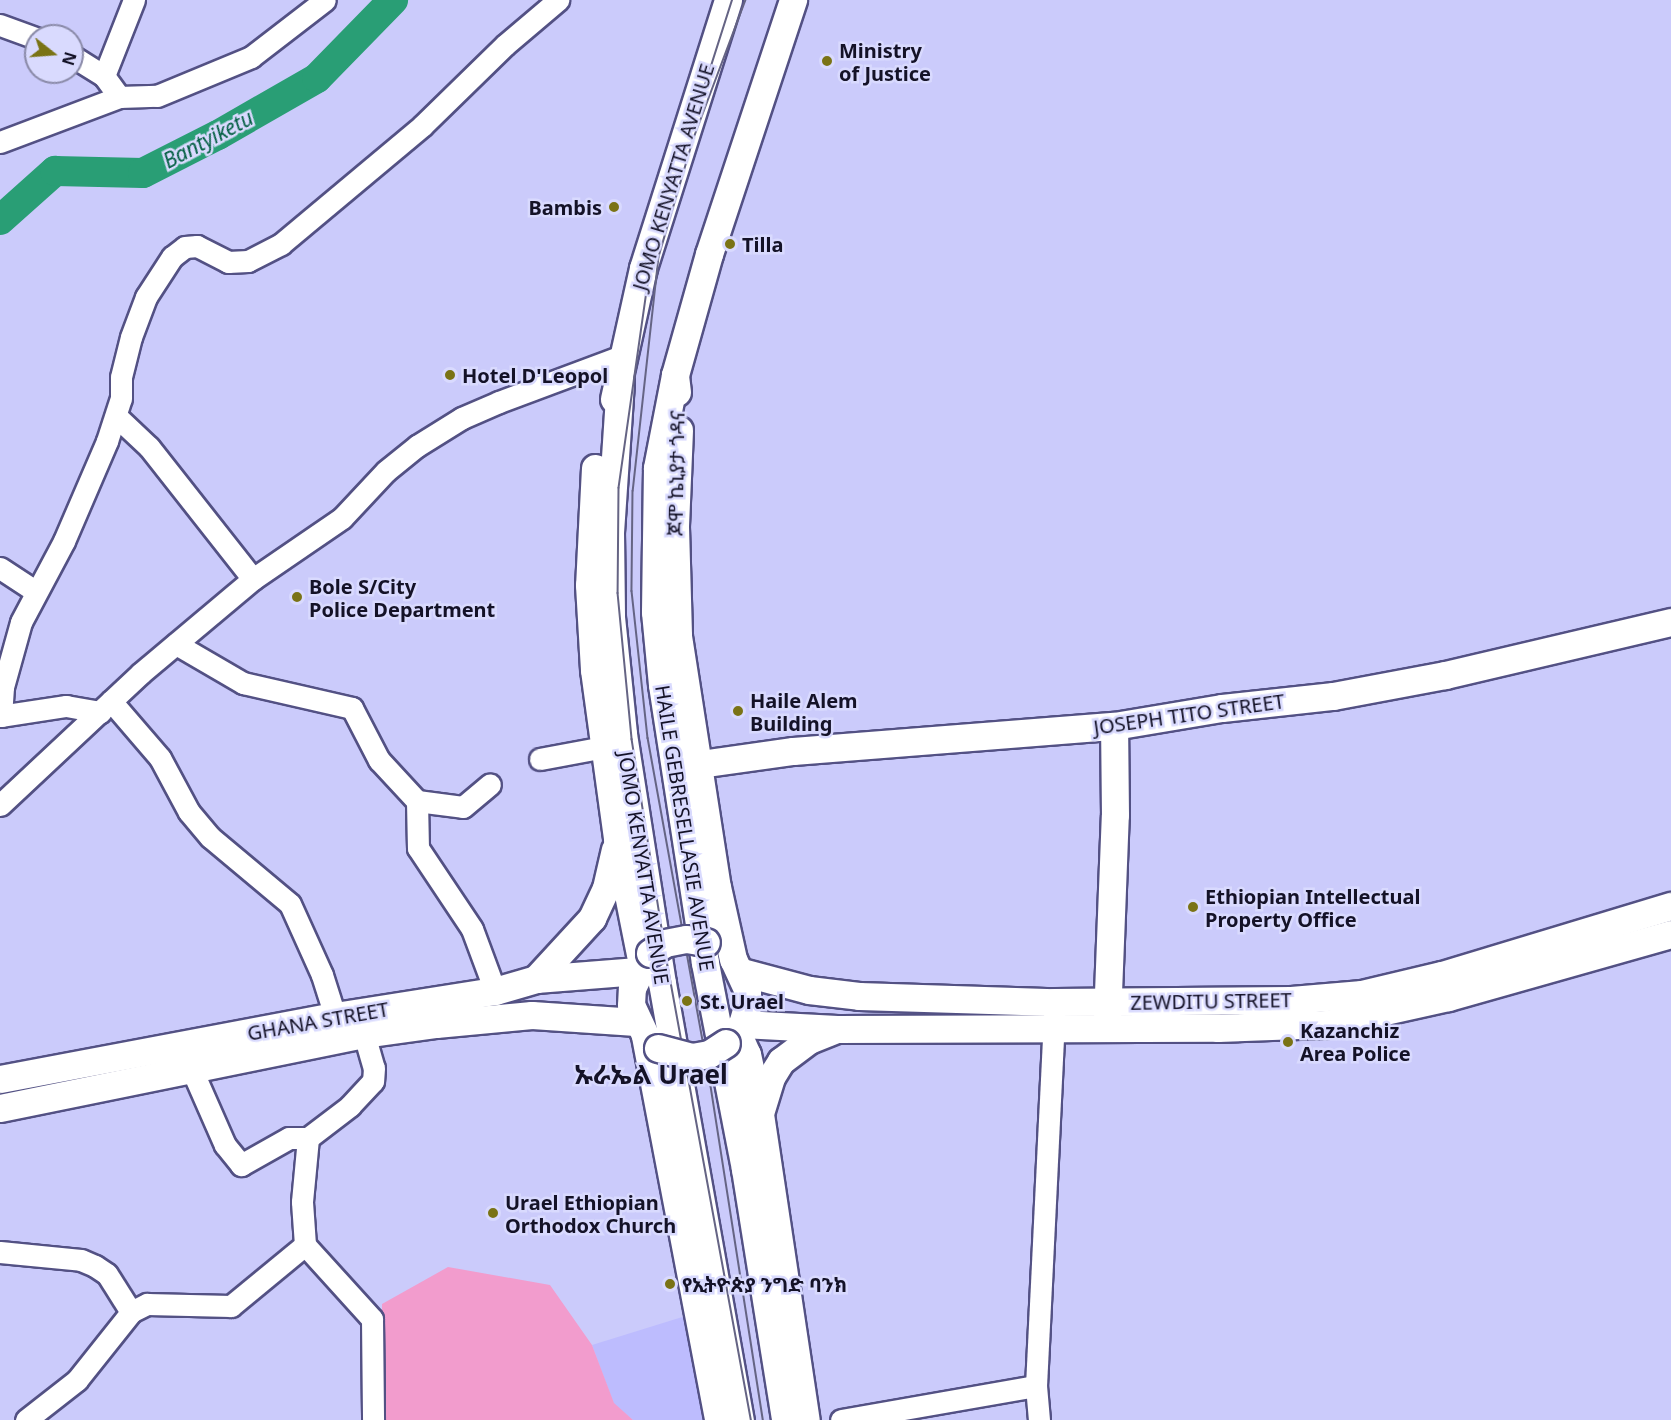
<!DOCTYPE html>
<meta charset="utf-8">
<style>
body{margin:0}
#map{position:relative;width:1671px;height:1420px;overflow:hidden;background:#cbcbfb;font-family:"Noto Sans","Noto Sans Ethiopic",sans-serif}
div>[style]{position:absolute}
.built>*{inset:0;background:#bdbcfe}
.green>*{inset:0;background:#f29ccd}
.river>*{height:30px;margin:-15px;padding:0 15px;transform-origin:15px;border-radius:15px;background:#299e75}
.roads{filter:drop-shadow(2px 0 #535184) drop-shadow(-2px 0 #535184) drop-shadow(0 2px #535184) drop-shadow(0 -2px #535184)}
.minor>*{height:21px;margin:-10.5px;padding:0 10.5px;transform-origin:10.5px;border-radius:10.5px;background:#fff}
.major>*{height:27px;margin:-13.5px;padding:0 13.5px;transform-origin:13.5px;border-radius:13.5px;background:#fff}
.tram>*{height:1.5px;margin:-0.75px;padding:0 0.75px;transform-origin:0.75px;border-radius:0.75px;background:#656484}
.bridges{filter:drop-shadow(2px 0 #535184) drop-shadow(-2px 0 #535184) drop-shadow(0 2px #535184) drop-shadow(0 -2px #535184)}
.major-bridge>*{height:27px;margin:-13.5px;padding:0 13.5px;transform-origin:13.5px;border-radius:13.5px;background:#fff}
.dots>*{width:16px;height:16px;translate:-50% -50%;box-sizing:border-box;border:3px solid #d9dafe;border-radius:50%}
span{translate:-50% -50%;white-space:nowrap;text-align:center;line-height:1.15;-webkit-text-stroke:5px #d9dafe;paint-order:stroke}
.poi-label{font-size:20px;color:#141227;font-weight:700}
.left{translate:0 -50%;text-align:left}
.right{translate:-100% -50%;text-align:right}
.street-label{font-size:20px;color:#141227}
.water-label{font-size:21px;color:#035f43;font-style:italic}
.district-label{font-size:26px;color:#141227;font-weight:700}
.north{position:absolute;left:24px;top:24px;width:60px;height:60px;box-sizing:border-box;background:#d9dafe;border:2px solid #8a8aa8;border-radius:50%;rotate:107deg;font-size:16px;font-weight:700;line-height:24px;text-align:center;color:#141227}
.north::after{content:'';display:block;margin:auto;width:21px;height:27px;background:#7a7315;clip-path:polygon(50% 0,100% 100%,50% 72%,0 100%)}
</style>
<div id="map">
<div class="built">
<i style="clip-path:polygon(692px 1314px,712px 1420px,633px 1420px,614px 1404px,592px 1345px)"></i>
</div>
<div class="green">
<i style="clip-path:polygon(448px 1267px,550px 1285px,592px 1345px,614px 1403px,633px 1420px,382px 1420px,382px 1304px)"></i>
</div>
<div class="river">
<i style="left:0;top:220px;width:74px;rotate:-41.7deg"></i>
<i style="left:55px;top:171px;width:88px;rotate:1.3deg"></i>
<i style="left:143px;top:173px;width:84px;rotate:-26.9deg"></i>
<i style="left:218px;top:135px;width:114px;rotate:-29.9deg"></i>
<i style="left:317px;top:78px;width:109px;rotate:-45.7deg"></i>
</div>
<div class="roads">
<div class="minor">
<i style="left:0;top:25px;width:38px;rotate:20deg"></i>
<i style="left:72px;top:56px;width:38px;rotate:32deg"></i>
<i style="left:104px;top:76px;width:26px;rotate:54deg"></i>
<i style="left:119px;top:97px;width:38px;rotate:-2deg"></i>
<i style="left:157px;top:96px;width:102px;rotate:-22.5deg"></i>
<i style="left:251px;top:57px;width:93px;rotate:-37.6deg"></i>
<i style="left:104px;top:76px;width:82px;rotate:-68.5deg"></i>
<i style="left:0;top:142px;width:127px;rotate:-20.7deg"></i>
<i style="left:116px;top:416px;width:45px;rotate:43.2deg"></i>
<i style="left:149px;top:447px;width:168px;rotate:51.8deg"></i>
<i style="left:0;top:568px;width:42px;rotate:33.3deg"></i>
<i style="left:176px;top:644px;width:78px;rotate:30.2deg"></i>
<i style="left:243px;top:683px;width:112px;rotate:12.9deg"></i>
<i style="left:352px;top:708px;width:59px;rotate:62.6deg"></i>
<i style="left:379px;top:760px;width:56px;rotate:47.2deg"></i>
<i style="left:417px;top:801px;width:46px;rotate:7.4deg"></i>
<i style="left:463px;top:807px;width:35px;rotate:-40deg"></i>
<i style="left:111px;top:701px;width:75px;rotate:49.3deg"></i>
<i style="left:160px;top:758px;width:61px;rotate:61.8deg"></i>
<i style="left:189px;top:812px;width:33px;rotate:50deg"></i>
<i style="left:210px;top:837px;width:104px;rotate:39.9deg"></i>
<i style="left:290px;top:904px;width:78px;rotate:65.7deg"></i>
<i style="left:322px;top:975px;width:43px;rotate:72.4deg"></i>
<i style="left:0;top:716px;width:67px;rotate:-8.6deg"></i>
<i style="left:66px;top:706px;width:35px;rotate:10deg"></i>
<i style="left:1px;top:716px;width:29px;rotate:-86deg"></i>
<i style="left:3px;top:687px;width:67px;rotate:-74.5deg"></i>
<i style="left:21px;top:622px;width:92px;rotate:-62deg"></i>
<i style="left:64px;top:541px;width:109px;rotate:-66.7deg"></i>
<i style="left:107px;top:441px;width:45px;rotate:-72deg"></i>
<i style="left:121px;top:398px;width:21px;rotate:-90deg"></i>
<i style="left:121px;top:377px;width:41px;rotate:-76deg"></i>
<i style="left:131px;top:337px;width:43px;rotate:-69.4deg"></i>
<i style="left:146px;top:297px;width:48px;rotate:-57deg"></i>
<i style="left:172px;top:257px;width:16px;rotate:-38deg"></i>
<i style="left:185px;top:247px;width:12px;rotate:-5deg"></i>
<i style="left:197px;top:246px;width:35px;rotate:27deg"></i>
<i style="left:228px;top:262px;width:20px;rotate:-3deg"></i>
<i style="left:248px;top:261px;width:37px;rotate:-27deg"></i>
<i style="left:281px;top:244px;width:184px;rotate:-39.9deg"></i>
<i style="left:422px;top:126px;width:116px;rotate:-44.3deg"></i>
<i style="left:505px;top:45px;width:70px;rotate:-40.3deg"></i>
<i style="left:540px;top:759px;width:65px;rotate:-10.6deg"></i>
<i style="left:417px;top:801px;width:47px;rotate:88.8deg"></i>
<i style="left:418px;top:848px;width:97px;rotate:56.3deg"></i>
<i style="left:472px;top:929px;width:66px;rotate:69.6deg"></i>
<i style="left:0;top:805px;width:193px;rotate:-43.1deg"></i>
<i style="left:141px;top:673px;width:146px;rotate:-40deg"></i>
<i style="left:253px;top:579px;width:108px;rotate:-34.4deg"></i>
<i style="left:342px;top:518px;width:64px;rotate:-46.9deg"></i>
<i style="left:386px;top:471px;width:40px;rotate:-39deg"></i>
<i style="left:417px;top:446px;width:53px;rotate:-31.9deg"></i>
<i style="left:462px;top:418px;width:40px;rotate:-23.4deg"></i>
<i style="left:499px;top:402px;width:134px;rotate:-20.5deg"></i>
<i style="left:364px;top:1034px;width:35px;rotate:74deg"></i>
<i style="left:374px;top:1068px;width:13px;rotate:94deg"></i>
<i style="left:373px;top:1081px;width:34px;rotate:133deg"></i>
<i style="left:350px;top:1106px;width:53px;rotate:142.7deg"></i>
<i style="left:308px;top:1138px;width:64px;rotate:95.4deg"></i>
<i style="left:302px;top:1202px;width:43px;rotate:86deg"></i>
<i style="left:305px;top:1245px;width:100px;rotate:47.8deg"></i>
<i style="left:372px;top:1319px;width:101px;rotate:89.4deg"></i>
<i style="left:192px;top:1070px;width:82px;rotate:66.3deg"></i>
<i style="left:225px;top:1145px;width:26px;rotate:51deg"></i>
<i style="left:241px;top:1165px;width:55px;rotate:-29.4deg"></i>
<i style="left:289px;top:1138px;width:19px"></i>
<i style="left:0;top:1252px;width:81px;rotate:5.6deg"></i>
<i style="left:81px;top:1260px;width:15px;rotate:23deg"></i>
<i style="left:95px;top:1266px;width:14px;rotate:34deg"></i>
<i style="left:107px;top:1274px;width:45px;rotate:57.7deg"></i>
<i style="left:26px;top:1420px;width:65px;rotate:-38.1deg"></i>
<i style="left:77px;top:1380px;width:87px;rotate:-51.5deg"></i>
<i style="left:131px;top:1312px;width:18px;rotate:-27deg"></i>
<i style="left:147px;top:1304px;width:84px;rotate:1.4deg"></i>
<i style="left:231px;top:1306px;width:96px;rotate:-39.5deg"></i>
<i style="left:841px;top:1420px;width:198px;rotate:-9.9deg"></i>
<i style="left:1039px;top:1420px;width:34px;rotate:-95deg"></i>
<i style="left:1036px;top:1386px;width:373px;rotate:-87.2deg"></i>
</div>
<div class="major">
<i style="left:675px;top:375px;width:95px;rotate:101deg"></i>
<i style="left:657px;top:468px;width:144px;rotate:90.8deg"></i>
<i style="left:655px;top:612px;width:73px;rotate:84.5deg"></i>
<i style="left:662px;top:685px;width:281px;rotate:81.2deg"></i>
<i style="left:705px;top:963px;width:210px;rotate:79deg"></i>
<i style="left:745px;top:1169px;width:254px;rotate:80.9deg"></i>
<i style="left:620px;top:382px;width:150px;rotate:93.8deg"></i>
<i style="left:610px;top:532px;width:85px;rotate:89.3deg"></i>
<i style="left:611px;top:617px;width:118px;rotate:84.1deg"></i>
<i style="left:623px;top:734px;width:252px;rotate:81.1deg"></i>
<i style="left:662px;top:983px;width:444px;rotate:79.9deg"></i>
<i style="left:677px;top:392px;width:17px;rotate:-97deg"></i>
<i style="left:675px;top:375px;width:126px;rotate:-74.3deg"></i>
<i style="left:709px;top:254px;width:268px;rotate:-71.7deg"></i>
<i style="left:614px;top:399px;width:134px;rotate:-77.5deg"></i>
<i style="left:643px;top:268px;width:281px;rotate:-72.4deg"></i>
<i style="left:679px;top:430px;width:97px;rotate:92.4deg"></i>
<i style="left:675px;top:527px;width:109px;rotate:88.4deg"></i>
<i style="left:678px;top:636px;width:254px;rotate:81.2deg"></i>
<i style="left:717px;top:887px;width:74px;rotate:77.5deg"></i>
<i style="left:595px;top:468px;width:117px;rotate:92.9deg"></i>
<i style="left:589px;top:585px;width:85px;rotate:86.6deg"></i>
<i style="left:594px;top:670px;width:171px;rotate:82.2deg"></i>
<i style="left:617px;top:839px;width:127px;rotate:78.7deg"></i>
<i style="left:700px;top:764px;width:94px;rotate:-8deg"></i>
<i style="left:793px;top:751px;width:322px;rotate:-4.5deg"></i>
<i style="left:1114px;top:726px;width:109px;rotate:-9.5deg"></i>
<i style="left:1222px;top:708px;width:112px;rotate:-6.2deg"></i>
<i style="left:1333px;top:696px;width:114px;rotate:-10.6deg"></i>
<i style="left:1445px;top:675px;width:232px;rotate:-13.2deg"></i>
<i style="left:742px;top:972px;width:69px;rotate:15deg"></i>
<i style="left:809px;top:990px;width:50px;rotate:6.8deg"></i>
<i style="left:859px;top:996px;width:195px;rotate:1.8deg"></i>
<i style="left:1054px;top:1002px;width:237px;rotate:-0.5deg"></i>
<i style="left:1291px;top:1000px;width:71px;rotate:-4.8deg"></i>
<i style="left:1362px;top:994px;width:82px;rotate:-13.4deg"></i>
<i style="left:1442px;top:975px;width:239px;rotate:-16.8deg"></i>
<i style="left:536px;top:979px;width:83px;rotate:-47.4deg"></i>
<i style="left:592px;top:918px;width:33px;rotate:-65deg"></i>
<i style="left:606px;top:888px;width:39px;rotate:-77deg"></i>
<i style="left:1107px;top:1019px;width:204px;rotate:-87.8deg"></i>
<i style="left:1115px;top:815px;width:89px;rotate:-90.6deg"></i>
<i style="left:742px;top:1024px;width:95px;rotate:3deg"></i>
<i style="left:837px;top:1029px;width:381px;rotate:-0.2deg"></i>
<i style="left:1218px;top:1028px;width:109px;rotate:-2.1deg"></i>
<i style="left:1327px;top:1024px;width:124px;rotate:-12.6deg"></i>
<i style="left:1448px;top:997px;width:232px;rotate:-15.8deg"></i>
<i style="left:737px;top:1032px;width:24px;rotate:66deg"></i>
<i style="left:747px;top:1054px;width:61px;rotate:77.8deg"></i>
<i style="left:760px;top:1114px;width:309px;rotate:81.5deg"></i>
<i style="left:645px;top:1036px;width:391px;rotate:79.2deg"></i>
<i style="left:646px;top:1037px;width:35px;rotate:-115deg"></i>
<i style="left:631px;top:1005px;width:17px;rotate:-87deg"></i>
<i style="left:632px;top:988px;width:34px;rotate:-64deg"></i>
<i style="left:731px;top:1038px;width:18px;rotate:-52deg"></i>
<i style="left:742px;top:1024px;width:18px;rotate:-74deg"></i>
<i style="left:747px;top:1007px;width:18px;rotate:-90deg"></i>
<i style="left:747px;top:989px;width:31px;rotate:-115deg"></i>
<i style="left:0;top:1079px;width:341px;rotate:-10.7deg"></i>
<i style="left:335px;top:1016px;width:162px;rotate:-8.9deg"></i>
<i style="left:495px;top:991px;width:43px;rotate:-16.3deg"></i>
<i style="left:536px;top:979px;width:102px;rotate:-4.5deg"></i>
<i style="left:0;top:1108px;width:371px;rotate:-11.5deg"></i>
<i style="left:364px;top:1034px;width:73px;rotate:-7.9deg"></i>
<i style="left:436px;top:1024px;width:96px;rotate:-5.4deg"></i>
<i style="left:532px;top:1015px;width:104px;rotate:3.9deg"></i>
<i style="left:761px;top:1110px;width:34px;rotate:-73deg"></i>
<i style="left:771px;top:1077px;width:19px;rotate:-58deg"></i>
<i style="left:781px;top:1061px;width:35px;rotate:-37deg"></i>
<i style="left:809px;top:1040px;width:27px;rotate:-22deg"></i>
</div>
</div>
<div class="tram">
<i style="left:746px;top:0;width:147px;rotate:110.6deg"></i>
<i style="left:694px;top:138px;width:124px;rotate:106.4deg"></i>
<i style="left:659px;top:257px;width:235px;rotate:96.3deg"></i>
<i style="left:633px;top:491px;width:100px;rotate:90.6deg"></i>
<i style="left:632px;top:591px;width:148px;rotate:83.8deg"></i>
<i style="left:648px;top:738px;width:334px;rotate:79.7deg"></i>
<i style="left:708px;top:1067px;width:357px;rotate:81.1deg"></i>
<i style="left:703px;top:91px;width:96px;rotate:-72.3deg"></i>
<i style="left:653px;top:249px;width:241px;rotate:98.1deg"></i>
<i style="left:619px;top:488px;width:105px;rotate:90.5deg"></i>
<i style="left:618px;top:593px;width:147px;rotate:84.5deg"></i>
<i style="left:632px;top:739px;width:230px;rotate:81deg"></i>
<i style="left:668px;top:966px;width:462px;rotate:79.6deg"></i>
</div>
<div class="bridges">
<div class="major-bridge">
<i style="left:650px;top:953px;width:18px;rotate:-34deg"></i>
<i style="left:665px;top:943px;width:21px;rotate:-11deg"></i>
<i style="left:686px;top:939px;width:20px;rotate:9deg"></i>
<i style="left:658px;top:1048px;width:35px;rotate:15deg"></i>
<i style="left:692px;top:1057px;width:17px;rotate:-10deg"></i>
<i style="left:709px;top:1054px;width:20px;rotate:-33deg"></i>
</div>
</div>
<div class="dots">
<i style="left:827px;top:61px;background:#7a7315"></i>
<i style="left:614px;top:207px;background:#7a7315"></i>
<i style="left:730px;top:244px;background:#7a7315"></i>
<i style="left:450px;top:375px;background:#7a7315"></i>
<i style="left:297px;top:597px;background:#7a7315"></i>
<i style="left:738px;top:711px;background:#7a7315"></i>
<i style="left:1193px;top:907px;background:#7a7315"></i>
<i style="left:687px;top:1001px;background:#7a7315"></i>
<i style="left:1288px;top:1042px;background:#7a7315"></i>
<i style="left:493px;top:1213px;background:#7a7315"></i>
<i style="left:670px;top:1284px;background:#7a7315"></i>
</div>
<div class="poi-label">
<span class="left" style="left:839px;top:62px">Ministry<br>of Justice</span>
<span class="right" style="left:602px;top:207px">Bambis</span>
<span class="left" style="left:742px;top:244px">Tilla</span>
<span class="left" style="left:462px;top:375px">Hotel D'Leopol</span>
<span class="left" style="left:309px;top:598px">Bole S/City<br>Police Department</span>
<span class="left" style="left:750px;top:712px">Haile Alem<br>Building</span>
<span class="left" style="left:1205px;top:908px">Ethiopian Intellectual<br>Property Office</span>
<span class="left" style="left:700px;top:1001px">St. Urael</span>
<span class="left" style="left:1300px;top:1042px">Kazanchiz<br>Area Police</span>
<span class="left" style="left:505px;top:1214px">Urael Ethiopian<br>Orthodox Church</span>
<span class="left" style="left:682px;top:1284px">የኢትዮጵያ ንግድ ባንክ</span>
</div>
<div class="street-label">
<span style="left:673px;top:177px;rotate:-73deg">JOMO KENYATTA AVENUE</span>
<span style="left:676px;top:473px;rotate:-89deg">ጆሞ ኬኒያታ ጎዳና</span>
<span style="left:1189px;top:714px;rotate:-8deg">JOSEPH TITO STREET</span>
<span style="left:685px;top:828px;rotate:81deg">HAILE GEBRESELLASIE AVENUE</span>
<span style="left:644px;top:868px;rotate:81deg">JOMO KENYATTA AVENUE</span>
<span style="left:1211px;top:1001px;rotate:-1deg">ZEWDITU STREET</span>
<span style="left:318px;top:1021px;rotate:-10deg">GHANA STREET</span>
</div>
<div class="water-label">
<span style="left:208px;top:139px;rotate:-28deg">Bantyiketu</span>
</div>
<div class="district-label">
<span style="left:651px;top:1075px">ኡራኤል Urael</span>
</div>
<div class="north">N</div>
</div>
